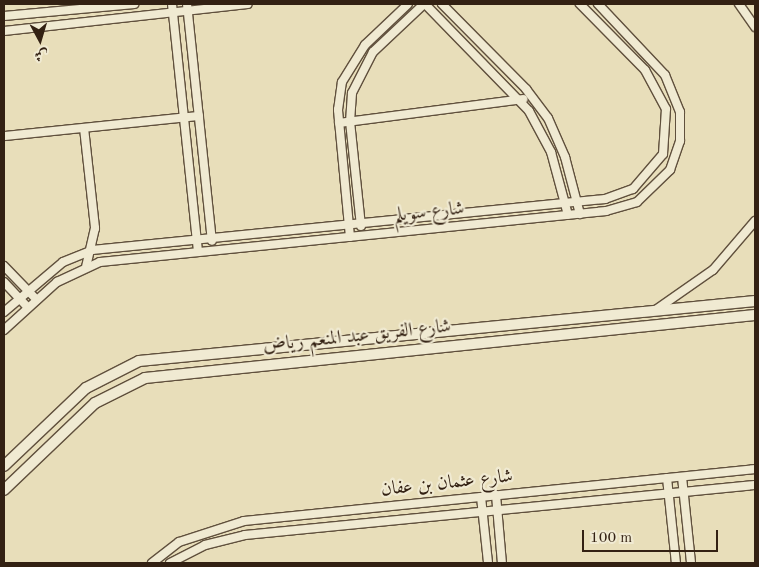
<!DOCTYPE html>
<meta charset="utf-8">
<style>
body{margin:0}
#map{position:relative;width:759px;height:567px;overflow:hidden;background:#e8deba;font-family:"Old Standard TT",Amiri,serif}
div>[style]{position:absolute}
.roads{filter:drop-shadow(1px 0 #60503d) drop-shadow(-1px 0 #60503d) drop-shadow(0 1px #60503d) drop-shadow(0 -1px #60503d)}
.minor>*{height:8px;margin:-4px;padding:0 4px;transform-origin:4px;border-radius:4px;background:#f0ead2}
.tertiary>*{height:10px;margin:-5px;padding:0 5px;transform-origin:5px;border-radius:5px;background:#f0ead2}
span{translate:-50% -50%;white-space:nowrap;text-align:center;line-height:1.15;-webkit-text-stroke:4.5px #f0ead2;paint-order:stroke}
.street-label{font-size:19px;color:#332113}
.frame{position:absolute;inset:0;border:5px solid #332113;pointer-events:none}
.north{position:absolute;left:15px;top:15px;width:50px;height:50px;-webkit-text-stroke:4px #f0ead2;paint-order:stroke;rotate:174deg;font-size:14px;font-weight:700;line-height:20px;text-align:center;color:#332113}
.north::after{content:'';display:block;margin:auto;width:18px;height:22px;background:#332113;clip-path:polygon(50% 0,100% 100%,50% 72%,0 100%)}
.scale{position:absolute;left:582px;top:530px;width:136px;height:22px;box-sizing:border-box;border:2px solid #332113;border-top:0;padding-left:6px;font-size:15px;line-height:18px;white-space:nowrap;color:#332113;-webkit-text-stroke:4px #f0ead2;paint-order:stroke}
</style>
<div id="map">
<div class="roads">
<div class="minor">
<i style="left:172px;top:4px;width:249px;rotate:84deg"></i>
<i style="left:187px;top:4px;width:238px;rotate:84deg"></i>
<i style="left:425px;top:4px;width:149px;rotate:45.8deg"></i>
<i style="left:529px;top:111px;width:47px;rotate:61.8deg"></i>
<i style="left:551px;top:152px;width:65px;rotate:74.9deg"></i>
<i style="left:442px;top:4px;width:120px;rotate:45.3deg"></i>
<i style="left:526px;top:89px;width:36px;rotate:53deg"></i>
<i style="left:548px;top:118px;width:43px;rotate:66.4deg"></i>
<i style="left:565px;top:157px;width:59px;rotate:75.3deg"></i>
<i style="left:739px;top:4px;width:28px;rotate:55deg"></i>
<i style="left:4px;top:16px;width:131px;rotate:-5.3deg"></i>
<i style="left:4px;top:31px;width:245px;rotate:-6.3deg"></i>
<i style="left:339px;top:123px;width:186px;rotate:-7.4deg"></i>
<i style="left:84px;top:128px;width:101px;rotate:83.7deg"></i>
<i style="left:95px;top:228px;width:39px;rotate:103deg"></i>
<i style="left:4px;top:136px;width:196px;rotate:-5.9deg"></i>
<i style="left:361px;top:226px;width:105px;rotate:-96deg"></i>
<i style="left:350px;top:122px;width:29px;rotate:-86deg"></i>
<i style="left:352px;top:93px;width:46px;rotate:-62.9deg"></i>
<i style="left:373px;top:52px;width:70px;rotate:-43.3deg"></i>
<i style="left:350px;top:237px;width:128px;rotate:-95.4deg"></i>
<i style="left:338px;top:110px;width:28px;rotate:-82deg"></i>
<i style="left:342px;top:82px;width:44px;rotate:-58.1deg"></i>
<i style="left:365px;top:45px;width:59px;rotate:-43.6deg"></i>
<i style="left:4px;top:266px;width:47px;rotate:45.9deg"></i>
<i style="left:4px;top:282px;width:35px;rotate:47deg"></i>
<i style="left:657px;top:309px;width:68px;rotate:-34.9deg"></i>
<i style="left:713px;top:270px;width:65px;rotate:-49.4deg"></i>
<i style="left:4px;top:312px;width:77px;rotate:-40.3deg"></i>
<i style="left:63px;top:262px;width:31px;rotate:-22deg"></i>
<i style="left:92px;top:250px;width:516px;rotate:-5.68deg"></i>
<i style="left:605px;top:199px;width:30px;rotate:-20deg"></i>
<i style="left:633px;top:189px;width:46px;rotate:-49.4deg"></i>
<i style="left:663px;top:154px;width:45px;rotate:-86.2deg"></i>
<i style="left:666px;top:109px;width:44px;rotate:-118.3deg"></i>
<i style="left:645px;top:70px;width:93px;rotate:-134.6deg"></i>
<i style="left:4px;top:330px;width:72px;rotate:-42.2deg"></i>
<i style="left:57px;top:282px;width:47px;rotate:-24.9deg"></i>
<i style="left:100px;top:262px;width:509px;rotate:-5.76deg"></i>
<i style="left:606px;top:211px;width:32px;rotate:-16deg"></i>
<i style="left:637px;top:202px;width:46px;rotate:-44.1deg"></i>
<i style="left:670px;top:170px;width:31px;rotate:-71deg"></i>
<i style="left:680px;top:141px;width:29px;rotate:-90deg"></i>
<i style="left:680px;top:112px;width:40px;rotate:-112deg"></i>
<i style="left:665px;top:75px;width:98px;rotate:-133.3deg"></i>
<i style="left:682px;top:477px;width:86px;rotate:84deg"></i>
<i style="left:667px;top:478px;width:85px;rotate:84deg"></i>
<i style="left:496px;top:495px;width:68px;rotate:85deg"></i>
<i style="left:481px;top:497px;width:66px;rotate:83.9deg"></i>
<i style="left:152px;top:563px;width:34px;rotate:-38deg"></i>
<i style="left:179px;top:542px;width:68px;rotate:-17.9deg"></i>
<i style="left:244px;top:521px;width:514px;rotate:-5.81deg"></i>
<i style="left:170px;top:563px;width:39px;rotate:-27deg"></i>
<i style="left:205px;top:545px;width:41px;rotate:-14deg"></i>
<i style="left:245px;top:535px;width:512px;rotate:-5.6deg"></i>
</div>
<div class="tertiary">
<i style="left:4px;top:466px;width:113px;rotate:-43.6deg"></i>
<i style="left:86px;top:388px;width:59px;rotate:-27deg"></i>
<i style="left:139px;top:361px;width:619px;rotate:-5.56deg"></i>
<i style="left:4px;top:490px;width:126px;rotate:-43.7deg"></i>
<i style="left:95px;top:403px;width:56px;rotate:-26.6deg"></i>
<i style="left:145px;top:378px;width:613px;rotate:-5.9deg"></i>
</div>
</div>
<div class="street-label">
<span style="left:429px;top:213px;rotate:-6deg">شارع سويلم</span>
<span style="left:357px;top:337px;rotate:-6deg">شارع الفريق عبد المنعم رياض</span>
<span style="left:447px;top:484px;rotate:-6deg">شارع عثمان بن عفان</span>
</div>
<div class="frame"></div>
<div class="north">ش</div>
<div class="scale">100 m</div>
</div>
